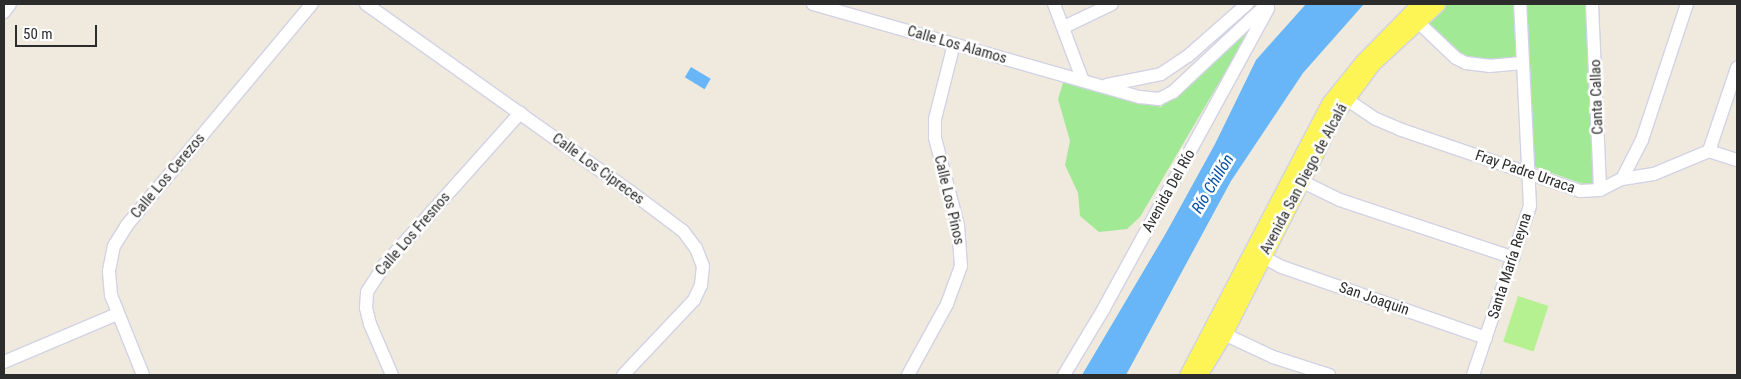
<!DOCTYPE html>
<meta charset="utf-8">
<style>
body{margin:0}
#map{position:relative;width:1741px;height:379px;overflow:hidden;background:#efeadd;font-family:"Roboto Condensed",sans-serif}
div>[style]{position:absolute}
.green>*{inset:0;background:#a2e995}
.pitch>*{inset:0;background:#b5f190;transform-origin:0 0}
.water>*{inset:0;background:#68b6f8;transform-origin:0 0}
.roads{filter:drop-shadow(1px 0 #d2d2e5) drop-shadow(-1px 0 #d2d2e5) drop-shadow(0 1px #d2d2e5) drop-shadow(0 -1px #d2d2e5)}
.minor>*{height:12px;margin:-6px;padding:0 6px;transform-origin:6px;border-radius:6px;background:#fff}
.major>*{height:15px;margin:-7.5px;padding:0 7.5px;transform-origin:7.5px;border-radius:7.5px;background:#fcf555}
span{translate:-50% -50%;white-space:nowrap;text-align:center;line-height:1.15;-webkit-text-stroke:5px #fff;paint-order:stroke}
.street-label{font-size:15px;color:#2c2c2c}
.water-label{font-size:16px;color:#0250a9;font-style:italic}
.frame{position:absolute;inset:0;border:5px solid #2c2c2c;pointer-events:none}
.scale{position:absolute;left:15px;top:25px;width:82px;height:22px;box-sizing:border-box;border:2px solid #2c2c2c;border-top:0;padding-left:6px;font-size:15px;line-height:18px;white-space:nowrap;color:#2c2c2c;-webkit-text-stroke:4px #fff;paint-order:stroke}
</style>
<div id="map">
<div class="green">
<i style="clip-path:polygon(1443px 4px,1516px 4px,1519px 60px,1469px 61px,1424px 23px)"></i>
<i style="clip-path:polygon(1525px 4px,1587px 4px,1596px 183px,1586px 185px,1535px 167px)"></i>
<i style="clip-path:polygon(1253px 25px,1140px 217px,1127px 229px,1099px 232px,1080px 216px,1078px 193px,1065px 165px,1070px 141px,1058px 99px,1064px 80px,1161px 107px)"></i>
</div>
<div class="pitch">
<i style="left:1518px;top:296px;width:32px;height:48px;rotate:18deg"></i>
</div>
<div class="water">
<i style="clip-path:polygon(1306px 4px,1364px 4px,1303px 73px,1231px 181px,1126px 375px,1082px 375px,1166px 233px,1215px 144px,1256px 60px)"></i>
<i style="left:691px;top:67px;width:23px;height:12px;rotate:31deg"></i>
</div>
<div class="roads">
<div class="minor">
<i style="left:366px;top:4px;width:325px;rotate:35.4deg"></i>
<i style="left:631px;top:192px;width:65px;rotate:36.9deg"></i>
<i style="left:683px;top:231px;width:21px;rotate:53deg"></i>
<i style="left:696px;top:248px;width:19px;rotate:69deg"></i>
<i style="left:703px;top:266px;width:19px;rotate:96deg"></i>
<i style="left:701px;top:285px;width:17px;rotate:115deg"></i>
<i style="left:694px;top:300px;width:103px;rotate:133.4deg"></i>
<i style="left:813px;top:4px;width:340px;rotate:15.9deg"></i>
<i style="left:1140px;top:97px;width:19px;rotate:6deg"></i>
<i style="left:1159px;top:99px;width:16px;rotate:-27deg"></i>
<i style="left:1173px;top:92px;width:129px;rotate:-43.1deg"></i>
<i style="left:1054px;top:4px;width:82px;rotate:69.4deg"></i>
<i style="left:1592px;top:4px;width:186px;rotate:87.5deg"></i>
<i style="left:4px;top:12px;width:10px;rotate:-53deg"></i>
<i style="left:1418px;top:22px;width:52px;rotate:43.5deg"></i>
<i style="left:1456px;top:58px;width:11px;rotate:27deg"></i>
<i style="left:1466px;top:63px;width:23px;rotate:7deg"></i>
<i style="left:1489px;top:66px;width:34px;rotate:-5deg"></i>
<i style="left:1064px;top:27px;width:53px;rotate:-25.6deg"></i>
<i style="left:1107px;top:85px;width:55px;rotate:-11.5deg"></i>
<i style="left:1161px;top:74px;width:32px;rotate:-34deg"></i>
<i style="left:1188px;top:56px;width:79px;rotate:-41.4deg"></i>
<i style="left:1346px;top:99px;width:36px;rotate:34deg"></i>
<i style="left:1376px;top:119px;width:25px;rotate:23deg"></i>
<i style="left:1399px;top:129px;width:191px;rotate:18.9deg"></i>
<i style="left:1580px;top:191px;width:20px;rotate:-3deg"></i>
<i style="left:1600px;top:190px;width:25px;rotate:-27deg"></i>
<i style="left:1622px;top:179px;width:32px;rotate:-9deg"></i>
<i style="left:1654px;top:174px;width:60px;rotate:-22.7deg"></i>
<i style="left:1709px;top:151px;width:29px;rotate:18deg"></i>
<i style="left:1709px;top:151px;width:88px;rotate:-71.4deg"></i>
<i style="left:1622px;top:179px;width:44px;rotate:-62.9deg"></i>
<i style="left:1642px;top:140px;width:143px;rotate:-71.7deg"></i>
<i style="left:1301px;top:181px;width:43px;rotate:26deg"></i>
<i style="left:1340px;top:200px;width:183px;rotate:18.4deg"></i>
<i style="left:1263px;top:257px;width:21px;rotate:28deg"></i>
<i style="left:1282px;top:267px;width:216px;rotate:19.2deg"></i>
<i style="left:1224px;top:334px;width:54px;rotate:25.1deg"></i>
<i style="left:1273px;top:357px;width:59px;rotate:17.8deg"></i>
<i style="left:4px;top:362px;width:123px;rotate:-23deg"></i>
<i style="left:143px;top:375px;width:86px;rotate:-111.8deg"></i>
<i style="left:111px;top:295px;width:24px;rotate:-95deg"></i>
<i style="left:109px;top:271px;width:25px;rotate:-79deg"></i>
<i style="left:114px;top:246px;width:25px;rotate:-58deg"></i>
<i style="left:127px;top:225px;width:288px;rotate:-50.1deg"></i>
<i style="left:392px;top:375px;width:56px;rotate:-113.3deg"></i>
<i style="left:370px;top:324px;width:16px;rotate:-104deg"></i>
<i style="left:366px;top:308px;width:16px;rotate:-86deg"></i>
<i style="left:367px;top:292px;width:33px;rotate:-57deg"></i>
<i style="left:385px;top:264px;width:203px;rotate:-48.2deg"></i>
<i style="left:908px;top:375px;width:81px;rotate:-61.2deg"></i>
<i style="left:947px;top:304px;width:40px;rotate:-69.8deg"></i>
<i style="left:961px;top:266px;width:41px;rotate:-94.2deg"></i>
<i style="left:958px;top:225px;width:90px;rotate:-104.8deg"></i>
<i style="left:935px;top:138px;width:19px;rotate:-90deg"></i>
<i style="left:935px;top:119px;width:77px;rotate:-75.8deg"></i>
<i style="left:1064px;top:375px;width:76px;rotate:-59deg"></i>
<i style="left:1103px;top:310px;width:344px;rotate:-61.3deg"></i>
<i style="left:1473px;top:375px;width:178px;rotate:-71.4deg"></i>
<i style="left:1530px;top:206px;width:202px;rotate:-92.8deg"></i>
</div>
<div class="major">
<i style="left:1187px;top:375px;width:308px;rotate:-62.4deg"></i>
<i style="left:1330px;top:102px;width:53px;rotate:-51.2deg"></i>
<i style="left:1363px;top:61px;width:80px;rotate:-45.5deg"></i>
<i style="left:1199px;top:375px;width:48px;rotate:-58.6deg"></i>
<i style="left:1224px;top:334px;width:248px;rotate:-63.1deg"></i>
<i style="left:1336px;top:113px;width:62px;rotate:-53.5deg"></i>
<i style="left:1373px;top:63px;width:87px;rotate:-42.7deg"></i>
</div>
</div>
<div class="street-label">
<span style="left:957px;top:45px;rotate:16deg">Calle Los Alamos</span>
<span style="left:1597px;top:97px;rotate:-92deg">Canta Callao</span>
<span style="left:598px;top:169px;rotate:36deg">Calle Los Cipreces</span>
<span style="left:1525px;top:172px;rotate:19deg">Fray Padre Urraca</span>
<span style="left:168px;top:176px;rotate:-50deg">Calle Los Cerezos</span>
<span style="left:1304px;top:179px;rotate:-62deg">Avenida San Diego de Alcalá</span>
<span style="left:1169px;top:191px;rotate:-61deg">Avenida Del Río</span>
<span style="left:949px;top:200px;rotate:77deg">Calle Los Pinos</span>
<span style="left:413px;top:234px;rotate:-49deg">Calle Los Fresnos</span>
<span style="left:1510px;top:266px;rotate:-72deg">Santa María Reyna</span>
<span style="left:1374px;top:299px;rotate:19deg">San Joaquin</span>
</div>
<div class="water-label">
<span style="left:1213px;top:184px;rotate:-59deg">Río Chillón</span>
</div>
<div class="frame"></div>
<div class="scale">50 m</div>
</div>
